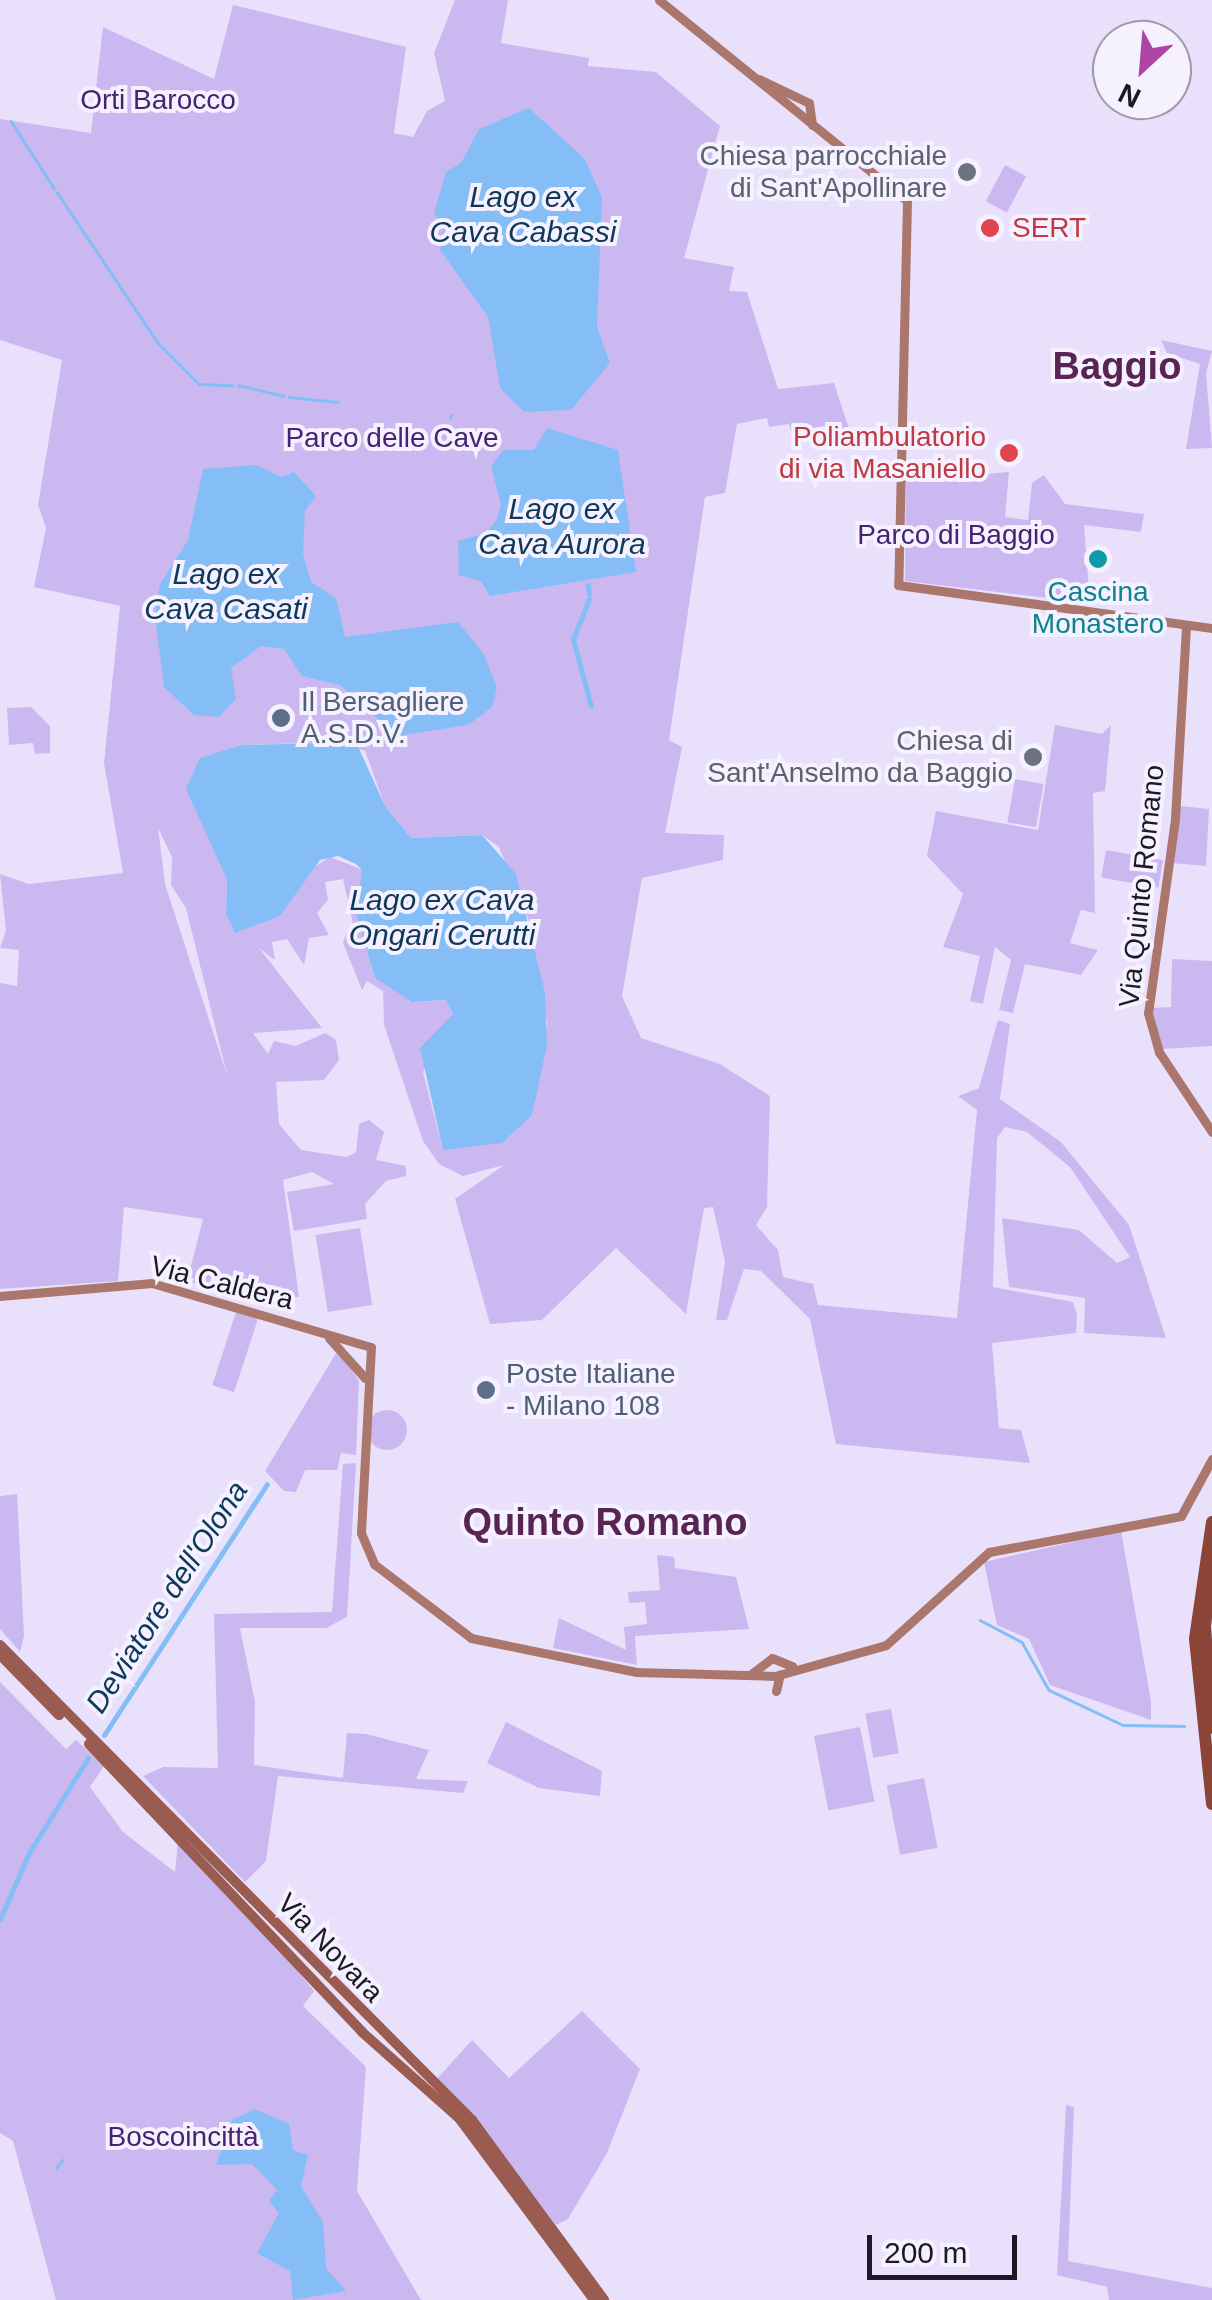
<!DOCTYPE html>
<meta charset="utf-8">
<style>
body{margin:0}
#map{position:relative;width:1212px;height:2300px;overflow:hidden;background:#e9e1fc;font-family:Helvetica,sans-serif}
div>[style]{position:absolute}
.green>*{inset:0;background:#cbb8f1;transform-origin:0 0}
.round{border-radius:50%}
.water>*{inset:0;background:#85bef6}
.stream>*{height:2.5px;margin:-1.25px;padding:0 1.25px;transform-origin:1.25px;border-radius:1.25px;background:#85bef6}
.canal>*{height:5px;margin:-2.5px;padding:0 2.5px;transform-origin:2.5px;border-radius:2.5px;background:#85bef6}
.secondary>*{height:9px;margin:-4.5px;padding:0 4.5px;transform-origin:4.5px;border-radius:4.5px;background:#ab776d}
.primary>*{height:10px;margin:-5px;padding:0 5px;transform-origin:5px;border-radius:5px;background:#9a5c51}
.highway>*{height:12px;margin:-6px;padding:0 6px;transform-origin:6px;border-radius:6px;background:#8b4438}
.dots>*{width:28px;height:28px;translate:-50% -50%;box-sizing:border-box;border:5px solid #f5f1fe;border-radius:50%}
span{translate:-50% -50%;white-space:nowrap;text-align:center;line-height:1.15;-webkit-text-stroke:8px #f5f1fe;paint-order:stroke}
.park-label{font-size:28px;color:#452372}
.worship-label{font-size:28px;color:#5b616d}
.right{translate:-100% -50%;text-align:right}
.health-label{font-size:28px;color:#be3a42}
.left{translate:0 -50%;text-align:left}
.culture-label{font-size:28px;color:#0d838f}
.service-label{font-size:28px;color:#4e5e75}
.street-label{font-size:28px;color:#1c1824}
.water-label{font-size:30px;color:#0d375b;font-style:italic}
.district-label{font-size:38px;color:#582453;font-weight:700}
.north{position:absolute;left:1092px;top:20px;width:100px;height:100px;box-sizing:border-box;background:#f5f1fe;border:2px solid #9e9aa7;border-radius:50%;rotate:206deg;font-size:28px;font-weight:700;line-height:40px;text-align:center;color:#1c1824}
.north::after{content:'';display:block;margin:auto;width:35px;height:45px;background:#ae44a5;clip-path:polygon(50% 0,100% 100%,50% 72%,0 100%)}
.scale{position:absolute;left:867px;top:2235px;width:150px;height:45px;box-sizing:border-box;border:5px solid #1c1824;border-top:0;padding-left:12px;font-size:30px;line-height:35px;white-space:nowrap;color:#1c1824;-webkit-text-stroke:8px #f5f1fe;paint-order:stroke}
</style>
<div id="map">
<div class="green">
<i style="clip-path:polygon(evenodd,455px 0,508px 0,501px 43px,589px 58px,588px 66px,656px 72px,720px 126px,684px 258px,734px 267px,729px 291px,747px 292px,778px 389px,834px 383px,850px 432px,822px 426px,795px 443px,789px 424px,769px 427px,767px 418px,737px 424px,725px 493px,705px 497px,669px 740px,682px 747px,665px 833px,724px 835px,723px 860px,642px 878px,622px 996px,641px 1038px,720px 1064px,770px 1096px,767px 1207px,756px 1225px,778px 1250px,783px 1277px,813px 1284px,818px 1305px,957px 1318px,977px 1110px,958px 1096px,979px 1088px,998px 1020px,1010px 1024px,1000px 1099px,1061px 1142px,1129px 1225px,1166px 1338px,1084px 1333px,1085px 1298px,1009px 1287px,1002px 1218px,1079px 1230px,1117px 1263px,1130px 1257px,1070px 1167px,1027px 1132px,1005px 1127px,997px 1138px,993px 1287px,1073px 1302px,1077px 1315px,1076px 1333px,992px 1343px,999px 1428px,1021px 1430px,1030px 1463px,836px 1444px,810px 1319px,761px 1271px,744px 1269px,727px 1320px,716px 1320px,725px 1262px,713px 1207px,704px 1208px,686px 1314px,616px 1248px,542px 1320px,490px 1324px,455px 1199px,504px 1165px,463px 1176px,439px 1164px,423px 1141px,384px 1025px,383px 991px,367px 981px,362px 990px,343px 943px,346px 934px,357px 941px,343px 879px,325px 882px,328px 900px,317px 913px,329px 935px,309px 938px,304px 965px,287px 939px,272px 942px,275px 960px,259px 948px,322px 1028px,253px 1033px,268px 1054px,274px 1041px,296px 1046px,325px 1033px,336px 1040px,339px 1060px,324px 1080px,276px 1082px,279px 1124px,301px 1150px,346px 1157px,356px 1152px,359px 1124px,369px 1120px,384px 1132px,376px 1160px,406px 1166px,406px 1176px,386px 1181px,365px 1204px,367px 1219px,294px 1231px,287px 1192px,334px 1184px,312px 1172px,283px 1180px,299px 1297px,272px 1298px,273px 1306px,187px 1281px,203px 1219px,124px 1207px,118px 1281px,0 1289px,0 983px,17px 986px,19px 950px,0 948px,6px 931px,0 874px,29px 884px,123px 873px,104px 763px,120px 606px,34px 587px,46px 528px,38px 505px,62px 360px,0 340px,0 119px,91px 133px,103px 27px,214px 79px,233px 5px,406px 47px,394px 133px,413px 137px,427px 111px,445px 101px,434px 53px,455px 0,339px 742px,365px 751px,385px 806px,411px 838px,482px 835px,499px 847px,528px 918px,547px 1023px,532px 1115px,443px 1150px,423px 1072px,453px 1014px,446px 1000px,413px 1002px,375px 978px,356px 914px,363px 870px,330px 857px,308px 871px,280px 916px,248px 924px,226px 914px,227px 880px,187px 789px,200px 759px,241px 745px,339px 742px,455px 0,158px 828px,172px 857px,171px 885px,186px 908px,227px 1075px,165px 884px,158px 828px)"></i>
<i style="left:1005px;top:165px;width:24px;height:41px;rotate:28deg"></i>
<i style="clip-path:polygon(1161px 340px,1212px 351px,1206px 373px,1212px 448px,1186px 449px,1200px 364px,1167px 353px)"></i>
<i style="clip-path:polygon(1009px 472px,1005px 517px,1028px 520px,1032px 483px,1044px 475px,1065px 504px,1144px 514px,1141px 532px,1084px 525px,1090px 603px,905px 581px,906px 481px)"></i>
<i style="clip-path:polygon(31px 707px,50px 726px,50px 753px,35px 754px,33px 743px,9px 745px,7px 708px)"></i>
<i style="clip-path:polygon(1055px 725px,1102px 734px,1111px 725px,1105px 791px,1093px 793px,1095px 913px,1081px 910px,1070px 943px,1098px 950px,1081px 975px,1025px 964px,1013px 1013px,999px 1010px,1011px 960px,995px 947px,983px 1004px,970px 1001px,980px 956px,943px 947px,963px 894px,927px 856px,936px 811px,1038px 830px)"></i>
<i style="left:1015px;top:779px;width:29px;height:44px;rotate:10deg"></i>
<i style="clip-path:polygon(1180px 806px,1209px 809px,1206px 866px,1171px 863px)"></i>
<i style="left:1106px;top:850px;width:58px;height:28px;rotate:10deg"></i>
<i style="clip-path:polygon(1172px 959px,1212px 961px,1212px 1046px,1162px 1049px,1152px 1008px,1171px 1007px)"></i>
<i style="left:360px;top:1228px;width:78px;height:45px;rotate:81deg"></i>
<i style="left:236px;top:1312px;width:23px;height:77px;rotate:18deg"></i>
<i style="clip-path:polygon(338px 1350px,359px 1381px,356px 1455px,341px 1453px,337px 1470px,305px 1470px,296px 1492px,284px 1491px,265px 1471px)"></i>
<i class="round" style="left:367px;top:1410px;width:40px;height:40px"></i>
<i style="clip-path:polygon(356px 1463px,347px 1617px,326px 1628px,240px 1628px,255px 1702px,254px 1765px,343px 1778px,347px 1733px,366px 1734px,429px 1750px,416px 1779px,468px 1781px,463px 1793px,278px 1776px,266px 1861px,245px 1882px,143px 1776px,163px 1767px,218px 1768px,214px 1614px,332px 1612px,343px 1464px)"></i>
<i style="clip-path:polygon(17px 1494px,24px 1636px,20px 1652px,0 1629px,0 1496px)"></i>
<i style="clip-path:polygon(1121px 1531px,1151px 1701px,1151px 1720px,1050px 1685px,1029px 1639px,997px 1625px,984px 1562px)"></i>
<i style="clip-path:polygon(657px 1555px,674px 1557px,675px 1568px,736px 1577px,749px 1629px,635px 1636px,637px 1665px,553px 1648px,559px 1618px,626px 1650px,624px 1627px,647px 1624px,645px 1602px,629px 1603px,628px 1592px,660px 1590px)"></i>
<i style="clip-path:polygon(0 1682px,66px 1749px,76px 1740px,104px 1766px,90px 1787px,123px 1832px,175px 1872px,178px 1842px,252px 1915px,314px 1991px,303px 2006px,366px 2067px,357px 2191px,421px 2300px,56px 2300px,13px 2141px,0 2133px)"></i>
<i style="left:891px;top:1709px;width:45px;height:26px;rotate:80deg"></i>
<i style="clip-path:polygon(506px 1722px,602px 1771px,600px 1796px,539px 1788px,487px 1763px)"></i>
<i style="left:860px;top:1727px;width:76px;height:47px;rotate:79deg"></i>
<i style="left:924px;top:1778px;width:71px;height:38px;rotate:79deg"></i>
<i style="clip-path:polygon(582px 2011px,640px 2069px,607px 2153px,568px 2219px,556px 2225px,482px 2126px,436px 2080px,472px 2040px,509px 2078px)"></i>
<i style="clip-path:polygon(1066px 2105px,1074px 2107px,1068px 2261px,1212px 2288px,1212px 2300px,1109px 2300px,1107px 2287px,1057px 2275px)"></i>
</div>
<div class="water">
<i style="clip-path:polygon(529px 108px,584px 158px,602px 197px,597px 327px,610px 363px,571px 410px,524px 412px,500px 388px,488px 317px,440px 250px,444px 227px,434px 213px,446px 172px,461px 163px,479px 129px)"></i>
<i style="clip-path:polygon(547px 428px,618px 450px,636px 572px,490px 596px,481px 581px,459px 575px,458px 541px,486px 533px,496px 521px,501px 505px,491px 466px,503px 450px,534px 450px)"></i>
<i style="clip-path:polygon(257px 465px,281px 477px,294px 472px,316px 496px,305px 511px,303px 553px,311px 582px,336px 598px,345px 637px,458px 622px,484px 654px,497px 688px,492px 707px,468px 725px,397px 736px,340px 685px,302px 676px,284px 649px,261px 646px,231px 668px,236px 699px,219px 717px,194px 715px,164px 687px,155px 616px,160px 584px,188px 540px,203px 469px)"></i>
<i style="clip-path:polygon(356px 742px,385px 806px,411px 838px,482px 835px,516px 874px,545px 993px,547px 1045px,532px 1115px,502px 1143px,443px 1150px,420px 1048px,453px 1014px,446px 1000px,412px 1002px,375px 978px,356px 914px,362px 870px,356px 864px,338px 856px,320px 860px,280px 916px,235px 933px,226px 914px,227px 880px,186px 789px,200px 758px,241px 745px)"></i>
<i style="clip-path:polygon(255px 2109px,289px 2124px,293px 2150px,308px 2155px,301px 2186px,323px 2222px,326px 2268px,346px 2291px,293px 2300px,290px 2271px,257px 2253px,279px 2213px,269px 2201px,277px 2190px,252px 2164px,216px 2165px,232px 2120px)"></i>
</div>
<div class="stream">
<i style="left:11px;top:121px;width:80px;rotate:57.3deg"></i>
<i style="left:57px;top:192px;width:182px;rotate:56.2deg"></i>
<i style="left:158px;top:343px;width:58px;rotate:45deg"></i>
<i style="left:199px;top:384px;width:33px;rotate:2deg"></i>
<i style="left:238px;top:385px;width:47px;rotate:13.4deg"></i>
<i style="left:289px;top:397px;width:49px;rotate:5.8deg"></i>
<i style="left:450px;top:418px;width:3px;rotate:-72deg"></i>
<i style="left:980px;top:1620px;width:47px;rotate:27.6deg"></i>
<i style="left:1022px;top:1642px;width:55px;rotate:60.6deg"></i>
<i style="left:1049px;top:1690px;width:82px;rotate:25.3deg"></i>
<i style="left:1123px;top:1725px;width:61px;rotate:0.9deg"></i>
<i style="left:56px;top:2168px;width:11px;rotate:-49deg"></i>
</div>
<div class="canal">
<i style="left:588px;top:585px;width:9px;rotate:84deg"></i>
<i style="left:589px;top:599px;width:43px;rotate:111.8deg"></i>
<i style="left:573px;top:639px;width:69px;rotate:75deg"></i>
<i style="left:104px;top:1735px;width:299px;rotate:-57deg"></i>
<i style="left:0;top:1919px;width:72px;rotate:-66.3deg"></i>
<i style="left:29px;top:1853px;width:112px;rotate:-58.2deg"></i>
</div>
<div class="secondary">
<i style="left:659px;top:0;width:319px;rotate:39deg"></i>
<i style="left:907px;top:201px;width:384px;rotate:91.3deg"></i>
<i style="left:898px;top:585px;width:317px;rotate:7.8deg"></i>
<i style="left:759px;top:79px;width:55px;rotate:25.6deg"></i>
<i style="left:809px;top:103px;width:22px;rotate:82deg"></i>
<i style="left:1103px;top:614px;width:34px;rotate:10deg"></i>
<i style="left:1186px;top:627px;width:192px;rotate:93.3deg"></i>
<i style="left:1175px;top:819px;width:196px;rotate:97.9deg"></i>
<i style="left:1148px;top:1013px;width:41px;rotate:74.2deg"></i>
<i style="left:1159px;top:1052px;width:96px;rotate:56.5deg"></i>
<i style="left:0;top:1296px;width:153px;rotate:-4.9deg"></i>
<i style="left:152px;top:1283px;width:228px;rotate:16.3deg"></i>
<i style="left:329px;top:1338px;width:54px;rotate:48deg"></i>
<i style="left:371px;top:1347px;width:186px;rotate:93.1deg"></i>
<i style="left:361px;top:1533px;width:34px;rotate:67deg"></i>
<i style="left:374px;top:1564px;width:122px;rotate:37.3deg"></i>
<i style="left:471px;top:1638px;width:168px;rotate:11.6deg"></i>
<i style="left:636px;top:1672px;width:139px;rotate:1.6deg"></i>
<i style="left:775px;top:1676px;width:115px;rotate:-15.6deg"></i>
<i style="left:886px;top:1645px;width:139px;rotate:-42.1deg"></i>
<i style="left:989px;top:1552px;width:195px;rotate:-10.6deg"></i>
<i style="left:1181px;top:1516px;width:65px;rotate:-61.5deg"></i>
<i style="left:751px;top:1674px;width:26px;rotate:-37deg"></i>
<i style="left:772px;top:1658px;width:22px;rotate:22deg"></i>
<i style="left:776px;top:1691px;width:17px;rotate:-77deg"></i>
</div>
<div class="primary">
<i style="left:0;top:1645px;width:670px;rotate:45.18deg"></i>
<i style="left:472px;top:2120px;width:223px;rotate:53.7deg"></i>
<i style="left:1px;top:1656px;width:83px;rotate:45.5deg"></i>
<i style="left:89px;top:1744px;width:397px;rotate:46.5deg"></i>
<i style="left:362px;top:2032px;width:130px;rotate:41.6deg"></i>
<i style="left:459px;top:2118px;width:227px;rotate:53.4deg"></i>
</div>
<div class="highway">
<i style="left:1212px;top:1522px;width:118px;rotate:98.3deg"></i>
<i style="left:1195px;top:1639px;width:166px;rotate:84.1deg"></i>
<i style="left:1212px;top:1565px;width:61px;rotate:96.5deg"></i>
<i style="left:1205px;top:1626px;width:102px;rotate:86.1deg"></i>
</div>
<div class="dots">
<i style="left:967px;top:172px;background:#6b7280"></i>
<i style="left:990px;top:228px;background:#e0444e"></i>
<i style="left:1009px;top:453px;background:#e0444e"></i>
<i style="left:1098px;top:559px;background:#0f9aa8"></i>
<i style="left:281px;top:718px;background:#5c6f8a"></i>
<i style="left:1033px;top:757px;background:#6b7280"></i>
<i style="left:486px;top:1390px;background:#5c6f8a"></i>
</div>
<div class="park-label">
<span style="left:158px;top:100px">Orti Barocco</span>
<span style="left:392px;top:438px">Parco delle Cave</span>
<span style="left:956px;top:535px">Parco di Baggio</span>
<span style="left:183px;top:2137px">Boscoincittà</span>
</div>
<div class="worship-label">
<span class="right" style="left:947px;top:172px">Chiesa parrocchiale<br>di Sant'Apollinare</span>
<span class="right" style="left:1013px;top:757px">Chiesa di<br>Sant'Anselmo da Baggio</span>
</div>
<div class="health-label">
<span class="left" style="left:1012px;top:228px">SERT</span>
<span class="right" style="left:986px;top:453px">Poliambulatorio<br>di via Masaniello</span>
</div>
<div class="culture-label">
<span style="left:1098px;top:608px">Cascina<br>Monastero</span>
</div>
<div class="service-label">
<span class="left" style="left:301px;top:718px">Il Bersagliere<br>A.S.D.V.</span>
<span class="left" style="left:506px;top:1390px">Poste Italiane<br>- Milano 108</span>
</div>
<div class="street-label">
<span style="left:1142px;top:886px;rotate:-84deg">Via Quinto Romano</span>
<span style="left:222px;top:1283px;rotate:14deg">Via Caldera</span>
<span style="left:330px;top:1948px;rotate:46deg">Via Novara</span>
</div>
<div class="water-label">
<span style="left:523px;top:214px">Lago ex<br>Cava Cabassi</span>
<span style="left:562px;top:526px">Lago ex<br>Cava Aurora</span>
<span style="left:226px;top:591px">Lago ex<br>Cava Casati</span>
<span style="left:442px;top:917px">Lago ex Cava<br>Ongari Cerutti</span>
<span style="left:167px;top:1597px;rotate:-57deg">Deviatore dell'Olona</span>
</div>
<div class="district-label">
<span style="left:1117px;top:367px">Baggio</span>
<span style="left:605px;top:1523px">Quinto Romano</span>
</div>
<div class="north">N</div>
<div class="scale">200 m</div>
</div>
